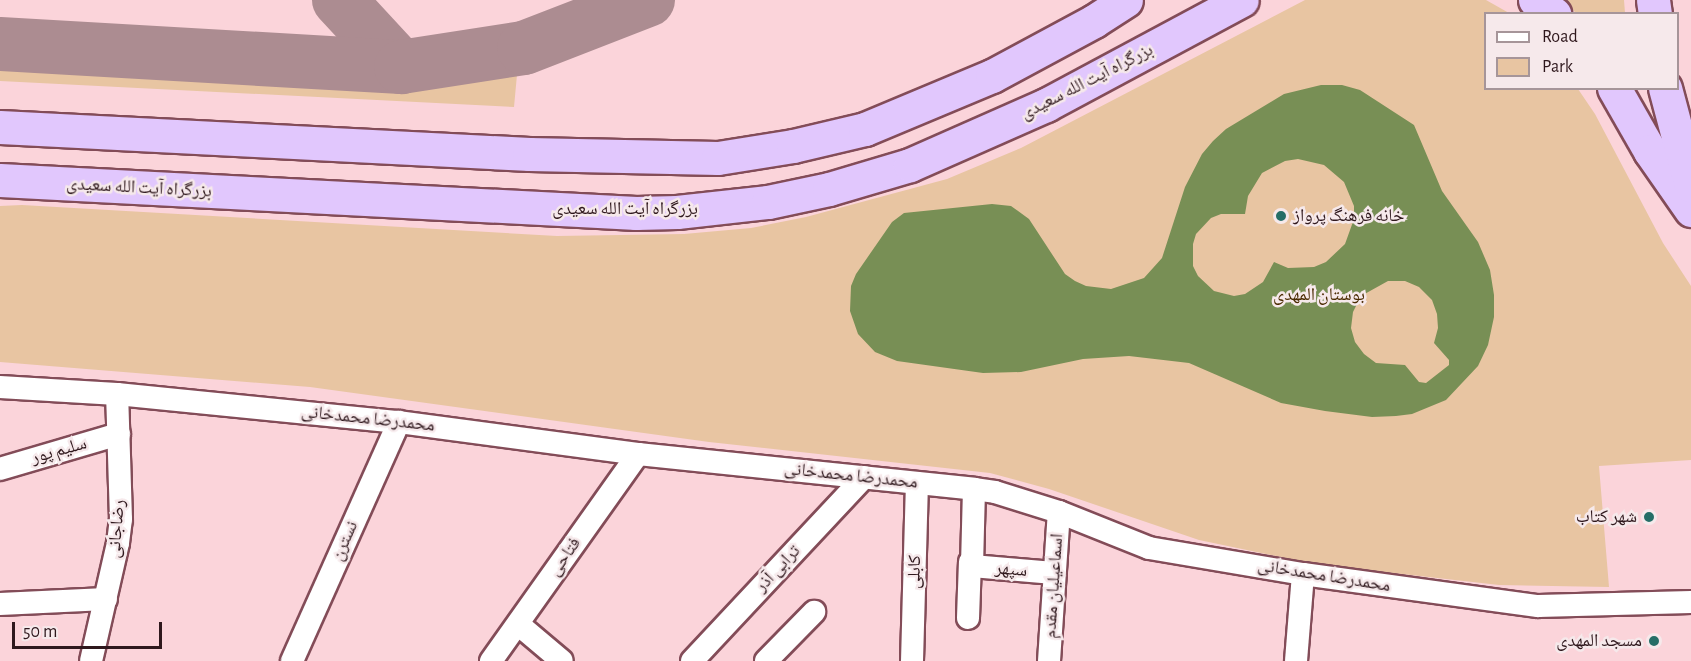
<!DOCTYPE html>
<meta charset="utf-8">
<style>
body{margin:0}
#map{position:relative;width:1691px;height:661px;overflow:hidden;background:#fbd4da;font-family:"Alegreya Sans","Noto Naskh Arabic",sans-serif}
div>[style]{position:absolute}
.green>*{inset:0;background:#e8c5a2}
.water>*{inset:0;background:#788f55}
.taxiway>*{height:54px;margin:-27px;padding:0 27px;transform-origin:27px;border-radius:27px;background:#ac8c91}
.roads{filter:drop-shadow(2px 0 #834c58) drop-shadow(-2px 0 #834c58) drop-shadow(0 2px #834c58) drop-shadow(0 -2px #834c58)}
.minor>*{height:22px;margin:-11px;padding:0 11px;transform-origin:11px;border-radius:11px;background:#fff}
.highway>*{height:33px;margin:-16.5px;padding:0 16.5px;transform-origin:16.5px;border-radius:16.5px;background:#e1c7fd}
.dots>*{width:16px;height:16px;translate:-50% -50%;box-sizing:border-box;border:3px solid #f6e9eb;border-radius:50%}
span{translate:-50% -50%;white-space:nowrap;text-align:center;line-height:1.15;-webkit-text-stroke:5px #f6e9eb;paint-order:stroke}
.street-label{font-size:18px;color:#2f181d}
.poi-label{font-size:18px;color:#2f181d}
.left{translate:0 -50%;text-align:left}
.right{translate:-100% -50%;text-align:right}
.park-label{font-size:18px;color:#4a2a01}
.legend{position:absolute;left:1484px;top:12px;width:195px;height:78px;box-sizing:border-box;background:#f6e9eb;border:2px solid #a69599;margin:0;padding:8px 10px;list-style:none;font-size:18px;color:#2f181d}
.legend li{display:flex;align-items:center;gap:12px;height:30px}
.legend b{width:30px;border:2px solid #a69599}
.scale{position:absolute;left:12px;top:622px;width:150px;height:27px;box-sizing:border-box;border:3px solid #2f181d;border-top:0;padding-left:8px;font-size:18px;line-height:21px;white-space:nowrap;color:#2f181d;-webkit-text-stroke:4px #f6e9eb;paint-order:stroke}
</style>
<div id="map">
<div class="green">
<i style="clip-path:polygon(1305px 0,1486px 0,1509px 13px,1486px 14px,1486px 88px,1578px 89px,1595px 114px,1663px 243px,1691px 286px,1691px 460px,1599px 466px,1609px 587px,1499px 585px,1314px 564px,1199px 540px,1049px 489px,990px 473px,709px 442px,310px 387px,0 362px,0 206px,22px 205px,557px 236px,684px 234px,751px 228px,806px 217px,947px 179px,1021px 148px)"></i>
<i style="clip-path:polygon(1562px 0,1624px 0,1625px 13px,1576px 13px)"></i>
<i style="clip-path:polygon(0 53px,405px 73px,518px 64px,514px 107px,0 81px)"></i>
</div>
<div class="water">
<i style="clip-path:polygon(evenodd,1321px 85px,1342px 85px,1360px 90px,1414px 125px,1442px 191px,1478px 242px,1490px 270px,1494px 295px,1494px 317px,1488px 345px,1478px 366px,1446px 400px,1412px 414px,1396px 416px,1372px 417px,1325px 411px,1281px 403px,1189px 363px,1129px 356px,1083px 359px,1021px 372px,983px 373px,897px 361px,875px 352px,858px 334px,850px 311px,851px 286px,856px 274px,892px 222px,904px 213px,992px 204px,1011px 206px,1029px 219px,1065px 274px,1075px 281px,1086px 286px,1111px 289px,1144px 278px,1162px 258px,1185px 187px,1202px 154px,1213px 141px,1226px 129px,1284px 94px,1321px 85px,1298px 159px,1324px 165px,1344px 182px,1354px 206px,1354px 219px,1345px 244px,1326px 262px,1314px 267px,1288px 268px,1274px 262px,1263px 282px,1245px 294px,1234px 296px,1214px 291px,1198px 276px,1193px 266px,1193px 244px,1196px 234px,1211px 218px,1221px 214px,1245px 214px,1248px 196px,1262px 173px,1285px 161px,1298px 159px,1321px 85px,1388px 281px,1405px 281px,1419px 287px,1432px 300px,1437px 314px,1438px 328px,1434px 343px,1449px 360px,1449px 365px,1426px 383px,1419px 382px,1405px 365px,1376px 363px,1364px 354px,1355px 342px,1351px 328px,1353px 312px,1361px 296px,1388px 281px)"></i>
</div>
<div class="taxiway">
<i style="left:339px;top:0;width:91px;rotate:47.2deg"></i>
<i style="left:0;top:44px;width:402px;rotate:3.3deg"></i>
<i style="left:401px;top:67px;width:124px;rotate:-8.8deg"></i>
<i style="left:524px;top:48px;width:133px;rotate:-21.2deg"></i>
</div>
<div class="roads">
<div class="minor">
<i style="left:0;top:387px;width:117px;rotate:3.4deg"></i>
<i style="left:117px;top:394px;width:283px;rotate:5.7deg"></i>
<i style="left:399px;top:422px;width:241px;rotate:7.6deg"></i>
<i style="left:638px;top:454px;width:338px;rotate:5.9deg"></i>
<i style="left:974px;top:489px;width:21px;rotate:8deg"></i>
<i style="left:995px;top:492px;width:67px;rotate:17.4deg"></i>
<i style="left:1059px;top:512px;width:97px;rotate:21.8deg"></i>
<i style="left:1149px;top:548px;width:156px;rotate:9.6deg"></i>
<i style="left:1303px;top:574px;width:237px;rotate:7.8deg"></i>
<i style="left:1538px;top:606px;width:153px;rotate:-1.5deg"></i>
<i style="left:0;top:469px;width:124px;rotate:-16.4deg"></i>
<i style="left:974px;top:489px;width:77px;rotate:91.5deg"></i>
<i style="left:972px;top:566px;width:82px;rotate:4.9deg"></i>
<i style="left:0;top:604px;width:106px;rotate:-2.7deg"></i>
<i style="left:968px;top:618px;width:56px;rotate:-88deg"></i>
<i style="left:518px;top:624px;width:57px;rotate:40.1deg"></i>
<i style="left:91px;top:661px;width:121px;rotate:-77.1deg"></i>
<i style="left:118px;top:543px;width:24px;rotate:-83deg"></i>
<i style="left:121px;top:519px;width:125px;rotate:-91.8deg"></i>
<i style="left:292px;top:661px;width:262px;rotate:-65.9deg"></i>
<i style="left:491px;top:661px;width:254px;rotate:-54.6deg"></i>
<i style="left:692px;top:661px;width:252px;rotate:-46.9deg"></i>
<i style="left:766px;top:661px;width:69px;rotate:-45.6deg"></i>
<i style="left:912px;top:661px;width:178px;rotate:-88.4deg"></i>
<i style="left:1049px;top:661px;width:149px;rotate:-86.2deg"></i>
<i style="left:1296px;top:661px;width:87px;rotate:-85.4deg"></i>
</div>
<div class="highway">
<i style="left:1535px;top:0;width:24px;rotate:36deg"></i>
<i style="left:1653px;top:0;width:14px;rotate:82deg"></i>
<i style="left:1614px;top:88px;width:73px;rotate:60.3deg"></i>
<i style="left:1650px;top:151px;width:72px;rotate:55.2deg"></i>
<i style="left:1665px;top:88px;width:101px;rotate:75.1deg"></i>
<i style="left:0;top:127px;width:530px;rotate:2.92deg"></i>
<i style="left:529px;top:154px;width:189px;rotate:1.2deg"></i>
<i style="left:718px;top:158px;width:76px;rotate:-9.1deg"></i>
<i style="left:793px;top:146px;width:74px;rotate:-13.3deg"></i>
<i style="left:865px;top:129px;width:138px;rotate:-22.7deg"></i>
<i style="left:992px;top:76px;width:116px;rotate:-28.3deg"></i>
<i style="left:1094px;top:21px;width:38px;rotate:-33deg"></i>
<i style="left:0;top:180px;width:637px;rotate:2.97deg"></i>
<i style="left:636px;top:213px;width:41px;rotate:-1.4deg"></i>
<i style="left:677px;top:212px;width:92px;rotate:-6.3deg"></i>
<i style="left:768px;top:202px;width:62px;rotate:-12deg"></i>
<i style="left:829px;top:189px;width:84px;rotate:-16.5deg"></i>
<i style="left:910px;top:165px;width:149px;rotate:-23.8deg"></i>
<i style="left:1046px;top:105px;width:222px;rotate:-28.2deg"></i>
</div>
</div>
<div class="dots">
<i style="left:1281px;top:216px;background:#256e67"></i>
<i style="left:1649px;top:517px;background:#256e67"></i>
<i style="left:1654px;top:641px;background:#256e67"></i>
</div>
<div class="street-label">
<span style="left:1087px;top:82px;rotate:-27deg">بزرگراه آیت الله سعیدی</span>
<span style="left:139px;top:188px;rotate:3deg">بزرگراه آیت الله سعیدی</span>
<span style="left:625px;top:209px">بزرگراه آیت الله سعیدی</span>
<span style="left:368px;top:419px;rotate:6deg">محمدرضا محمدخانی</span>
<span style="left:59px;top:451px;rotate:-16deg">سلیم پور</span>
<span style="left:851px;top:476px;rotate:6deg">محمدرضا محمدخانی</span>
<span style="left:117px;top:529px;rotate:-85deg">رضاجانی</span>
<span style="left:345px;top:541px;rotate:-66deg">نسترن</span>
<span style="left:565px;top:557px;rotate:-55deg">فتاحی</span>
<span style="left:778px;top:569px;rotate:-47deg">ترابی آذر</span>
<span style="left:1011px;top:570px;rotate:5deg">سپهر</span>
<span style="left:915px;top:572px;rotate:-88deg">کابلی</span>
<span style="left:1324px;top:576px;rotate:9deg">محمدرضا محمدخانی</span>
<span style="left:1054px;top:586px;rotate:-86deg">اسماعیلیان مقدم</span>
</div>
<div class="poi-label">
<span class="left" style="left:1293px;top:216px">خانه فرهنگ پرواز</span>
<span class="right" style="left:1637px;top:517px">شهر کتاب</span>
<span class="right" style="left:1642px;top:641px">مسجد المهدی</span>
</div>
<div class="park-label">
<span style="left:1319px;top:295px">بوستان المهدی</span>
</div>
<ul class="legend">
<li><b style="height:8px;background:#fff"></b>Road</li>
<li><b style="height:16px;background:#e8c5a2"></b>Park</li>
</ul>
<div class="scale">50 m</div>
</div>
